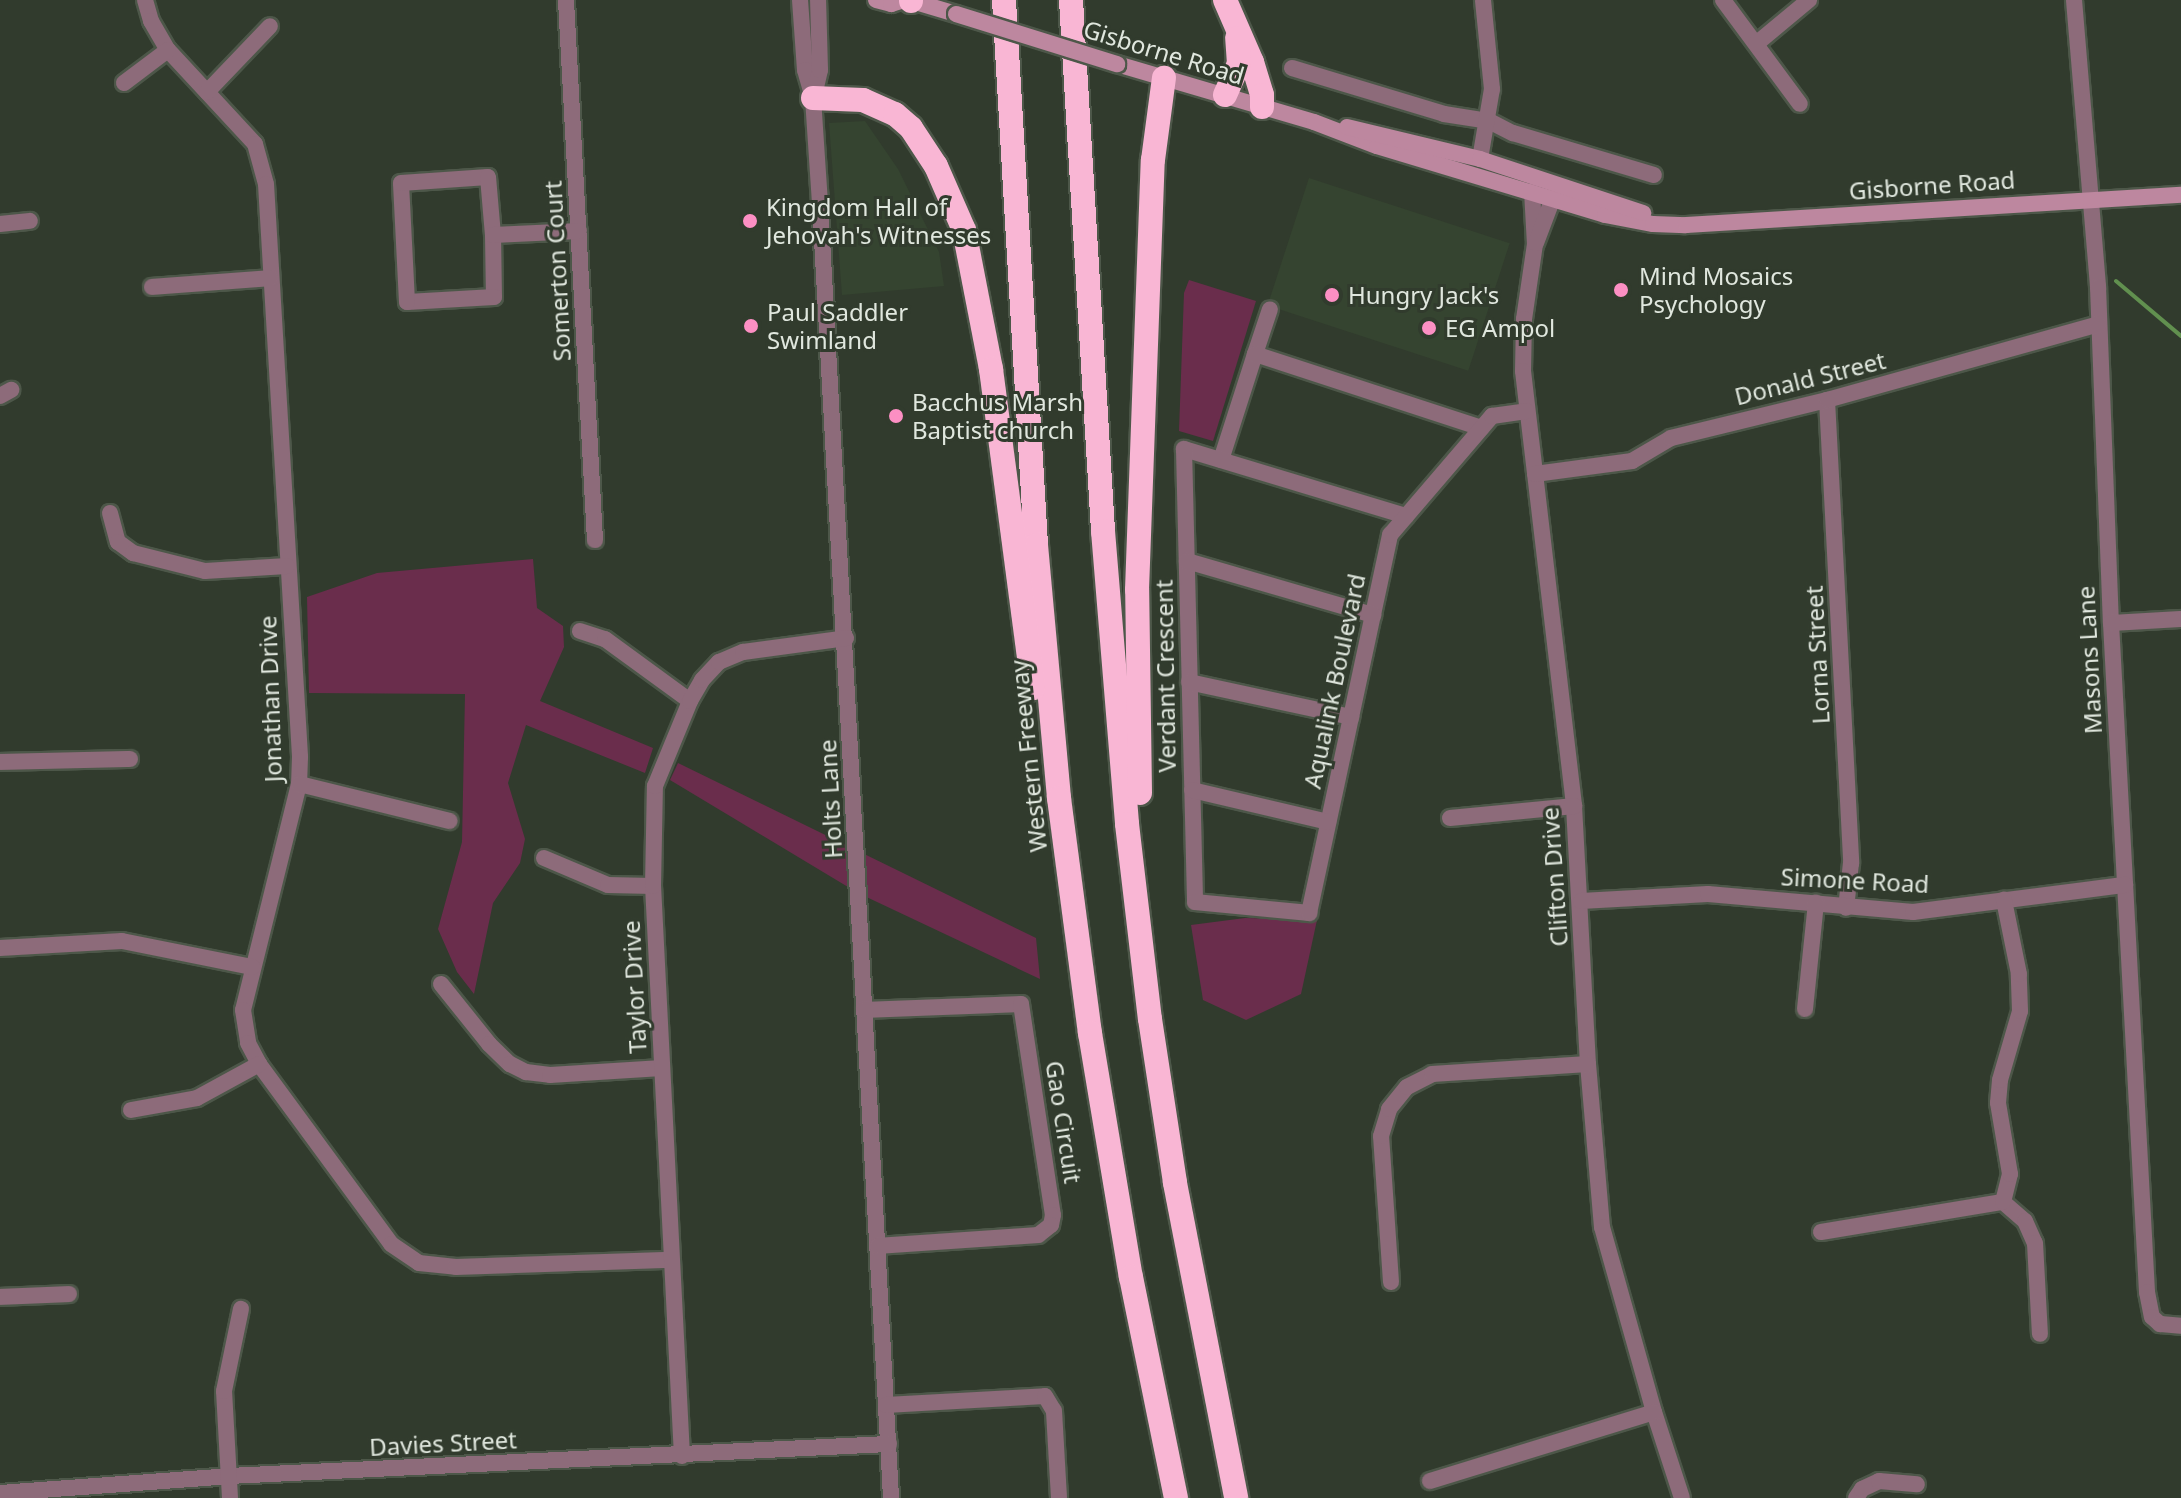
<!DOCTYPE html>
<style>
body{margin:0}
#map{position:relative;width:2181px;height:1498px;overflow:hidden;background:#313b2d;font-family:"Noto Sans",sans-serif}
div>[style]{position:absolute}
.built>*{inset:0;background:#354430;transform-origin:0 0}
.green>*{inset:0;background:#6a2d4c}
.stream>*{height:4px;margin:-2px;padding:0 2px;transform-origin:2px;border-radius:2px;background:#61904f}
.roads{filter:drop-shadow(2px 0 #4d5749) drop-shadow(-2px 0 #4d5749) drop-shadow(0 2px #4d5749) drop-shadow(0 -2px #4d5749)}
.minor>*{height:16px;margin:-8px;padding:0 8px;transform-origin:8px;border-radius:8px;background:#8d6b7a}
.secondary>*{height:16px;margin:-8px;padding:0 8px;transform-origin:8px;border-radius:8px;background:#bd879f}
.motorway>*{height:24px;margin:-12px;padding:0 12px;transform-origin:12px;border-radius:12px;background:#f9b6d4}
.bridges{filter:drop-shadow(2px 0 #4d5749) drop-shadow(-2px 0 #4d5749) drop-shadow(0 2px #4d5749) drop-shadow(0 -2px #4d5749)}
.secondary-bridge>*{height:16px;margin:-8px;padding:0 8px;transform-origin:8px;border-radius:8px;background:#bd879f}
.dots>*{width:22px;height:22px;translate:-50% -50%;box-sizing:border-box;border:4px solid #313b2d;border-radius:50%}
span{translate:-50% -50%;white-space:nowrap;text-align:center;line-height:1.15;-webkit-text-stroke:6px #313b2d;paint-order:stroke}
.street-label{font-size:24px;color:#e0e7de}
.poi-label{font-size:24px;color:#e0e7de}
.left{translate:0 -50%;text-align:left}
</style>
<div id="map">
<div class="built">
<i style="clip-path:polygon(865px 121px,898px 169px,939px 252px,944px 286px,842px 295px,829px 123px)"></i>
<i style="left:1309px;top:178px;width:211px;height:134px;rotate:18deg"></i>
</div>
<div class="green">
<i style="clip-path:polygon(1189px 280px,1256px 301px,1213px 441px,1179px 431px,1184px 293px)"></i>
<i style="clip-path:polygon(533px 559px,537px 608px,563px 626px,564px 647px,540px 701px,653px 748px,645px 773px,526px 725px,508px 783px,525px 839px,520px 863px,493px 903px,474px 994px,457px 972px,438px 929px,462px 842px,465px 694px,309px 693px,307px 597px,377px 573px)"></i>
<i style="clip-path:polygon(678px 763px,1036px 938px,1040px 979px,858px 893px,670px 780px)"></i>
<i style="clip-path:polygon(1245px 918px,1317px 920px,1301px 994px,1246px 1020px,1203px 1000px,1191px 925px)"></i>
</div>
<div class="stream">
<i style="left:2116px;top:281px;width:85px;rotate:40.2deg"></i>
</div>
<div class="roads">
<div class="minor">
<i style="left:145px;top:0;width:22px;rotate:74deg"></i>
<i style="left:151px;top:21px;width:34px;rotate:60deg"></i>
<i style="left:168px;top:50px;width:128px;rotate:47.2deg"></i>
<i style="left:255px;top:144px;width:41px;rotate:74.6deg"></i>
<i style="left:266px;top:184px;width:574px;rotate:86.6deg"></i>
<i style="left:300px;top:757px;width:27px;rotate:92deg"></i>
<i style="left:299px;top:784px;width:233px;rotate:103.9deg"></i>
<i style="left:243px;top:1010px;width:33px;rotate:81deg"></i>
<i style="left:248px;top:1043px;width:24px;rotate:62deg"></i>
<i style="left:259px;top:1064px;width:223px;rotate:53.7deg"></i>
<i style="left:391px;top:1244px;width:34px;rotate:34deg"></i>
<i style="left:419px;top:1263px;width:37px;rotate:6deg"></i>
<i style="left:456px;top:1267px;width:215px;rotate:-1.9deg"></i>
<i style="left:566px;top:0;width:541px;rotate:86.93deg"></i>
<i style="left:800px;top:0;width:70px;rotate:85.9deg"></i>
<i style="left:805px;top:70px;width:29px;rotate:74deg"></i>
<i style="left:813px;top:98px;width:105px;rotate:86.2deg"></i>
<i style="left:820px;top:203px;width:1297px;rotate:86.86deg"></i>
<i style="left:1723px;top:0;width:129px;rotate:53.5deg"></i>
<i style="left:2074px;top:0;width:288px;rotate:85.2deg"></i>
<i style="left:2098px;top:287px;width:336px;rotate:87.8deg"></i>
<i style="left:2111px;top:623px;width:670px;rotate:86.92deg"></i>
<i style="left:2147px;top:1292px;width:25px;rotate:79deg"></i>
<i style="left:2152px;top:1317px;width:11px;rotate:41deg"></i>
<i style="left:2160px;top:1324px;width:21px;rotate:5deg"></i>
<i style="left:1756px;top:44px;width:69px;rotate:-39.7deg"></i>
<i style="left:1292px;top:68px;width:159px;rotate:16.8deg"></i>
<i style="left:1444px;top:114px;width:46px;rotate:8.8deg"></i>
<i style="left:1489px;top:121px;width:27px;rotate:27deg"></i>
<i style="left:1513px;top:133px;width:147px;rotate:16.6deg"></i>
<i style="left:124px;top:83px;width:55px;rotate:-36.9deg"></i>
<i style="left:207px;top:92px;width:91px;rotate:-46.3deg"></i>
<i style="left:814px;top:96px;width:27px;rotate:-77deg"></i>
<i style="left:820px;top:70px;width:70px;rotate:-91.6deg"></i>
<i style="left:1480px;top:159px;width:71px;rotate:-80.3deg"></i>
<i style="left:1492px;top:89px;width:89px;rotate:-95.8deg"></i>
<i style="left:1532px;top:191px;width:53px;rotate:86.8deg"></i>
<i style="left:1535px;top:244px;width:76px;rotate:98.3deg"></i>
<i style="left:1524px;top:319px;width:52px;rotate:91.1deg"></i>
<i style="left:1523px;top:371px;width:438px;rotate:83.3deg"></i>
<i style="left:1574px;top:806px;width:258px;rotate:86.9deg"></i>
<i style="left:1588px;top:1064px;width:164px;rotate:85.1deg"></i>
<i style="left:1602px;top:1227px;width:192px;rotate:74.3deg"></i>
<i style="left:1654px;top:1412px;width:90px;rotate:72deg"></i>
<i style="left:0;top:224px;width:30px;rotate:-6deg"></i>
<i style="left:493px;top:235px;width:62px;rotate:89.1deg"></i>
<i style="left:494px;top:297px;width:87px;rotate:176.7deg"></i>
<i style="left:407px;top:302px;width:119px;rotate:-92.9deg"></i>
<i style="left:401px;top:183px;width:87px;rotate:-3.9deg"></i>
<i style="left:488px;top:177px;width:58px;rotate:85.1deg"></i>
<i style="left:493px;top:235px;width:86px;rotate:-2.7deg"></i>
<i style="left:1536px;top:243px;width:48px;rotate:-69.3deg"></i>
<i style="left:152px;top:287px;width:119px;rotate:-4.3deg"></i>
<i style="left:1255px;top:354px;width:47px;rotate:-71.6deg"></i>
<i style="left:0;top:396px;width:13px;rotate:-29deg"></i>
<i style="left:1827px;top:400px;width:464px;rotate:87deg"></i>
<i style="left:1851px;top:863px;width:45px;rotate:96.3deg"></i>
<i style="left:1221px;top:460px;width:111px;rotate:-72.2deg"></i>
<i style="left:1255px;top:354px;width:238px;rotate:18.1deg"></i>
<i style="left:1535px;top:474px;width:98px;rotate:-7.6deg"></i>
<i style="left:1632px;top:461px;width:45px;rotate:-30.5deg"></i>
<i style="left:1671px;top:438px;width:161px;rotate:-13.7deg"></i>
<i style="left:1827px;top:400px;width:282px;rotate:-15.6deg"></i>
<i style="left:110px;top:513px;width:30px;rotate:75deg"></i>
<i style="left:118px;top:542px;width:19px;rotate:36deg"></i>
<i style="left:133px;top:553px;width:74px;rotate:14deg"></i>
<i style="left:205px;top:571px;width:82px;rotate:-3.5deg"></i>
<i style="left:1406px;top:516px;width:232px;rotate:-163.2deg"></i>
<i style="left:1184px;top:449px;width:453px;rotate:88.6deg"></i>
<i style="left:1195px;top:902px;width:115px;rotate:5.5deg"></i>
<i style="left:1309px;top:913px;width:387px;rotate:-77.9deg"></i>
<i style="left:1390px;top:535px;width:157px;rotate:-49.4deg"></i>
<i style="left:1492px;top:416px;width:35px;rotate:-8deg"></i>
<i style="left:1187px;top:561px;width:194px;rotate:16.2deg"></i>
<i style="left:2111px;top:623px;width:70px;rotate:-3.3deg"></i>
<i style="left:580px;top:631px;width:26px;rotate:18deg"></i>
<i style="left:605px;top:639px;width:105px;rotate:36.1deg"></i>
<i style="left:1189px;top:682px;width:166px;rotate:12.2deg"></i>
<i style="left:0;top:762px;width:130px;rotate:-1.3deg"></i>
<i style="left:299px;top:784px;width:155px;rotate:13.8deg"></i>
<i style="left:1192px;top:790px;width:140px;rotate:13.2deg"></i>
<i style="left:1450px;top:818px;width:125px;rotate:-5.5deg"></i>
<i style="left:544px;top:858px;width:69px;rotate:22.9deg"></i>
<i style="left:608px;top:885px;width:45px;rotate:1.3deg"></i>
<i style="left:1581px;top:901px;width:127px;rotate:-3.2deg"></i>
<i style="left:1708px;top:894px;width:206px;rotate:5deg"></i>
<i style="left:1913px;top:912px;width:214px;rotate:-7.3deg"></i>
<i style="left:0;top:948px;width:122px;rotate:-3.3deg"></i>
<i style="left:122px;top:941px;width:133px;rotate:11.3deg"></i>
<i style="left:441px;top:984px;width:77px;rotate:51.3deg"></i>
<i style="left:489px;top:1044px;width:29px;rotate:44deg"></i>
<i style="left:510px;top:1064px;width:18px;rotate:27deg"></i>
<i style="left:526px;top:1072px;width:24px;rotate:7deg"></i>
<i style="left:550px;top:1075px;width:112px;rotate:-3.6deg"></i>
<i style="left:1805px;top:1009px;width:107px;rotate:-84.1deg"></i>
<i style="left:864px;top:1010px;width:157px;rotate:-2.2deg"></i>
<i style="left:1021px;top:1004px;width:213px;rotate:81.4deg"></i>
<i style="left:1053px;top:1215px;width:10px;rotate:101deg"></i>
<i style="left:1051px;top:1225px;width:16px;rotate:142deg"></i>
<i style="left:1038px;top:1235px;width:161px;rotate:176.1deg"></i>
<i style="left:131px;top:1110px;width:67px;rotate:-10.3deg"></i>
<i style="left:197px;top:1098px;width:71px;rotate:-28.7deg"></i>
<i style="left:2003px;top:1202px;width:29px;rotate:41deg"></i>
<i style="left:2025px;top:1221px;width:24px;rotate:66deg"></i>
<i style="left:2035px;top:1243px;width:91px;rotate:86.9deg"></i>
<i style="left:1821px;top:1232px;width:184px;rotate:-9.4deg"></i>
<i style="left:2003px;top:1202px;width:29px;rotate:-76deg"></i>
<i style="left:2010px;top:1174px;width:72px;rotate:-99.6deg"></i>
<i style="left:1998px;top:1103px;width:23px;rotate:-85deg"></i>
<i style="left:2000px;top:1080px;width:72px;rotate:-73.8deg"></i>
<i style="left:2020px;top:1011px;width:37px;rotate:-92deg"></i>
<i style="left:2019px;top:974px;width:76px;rotate:-101.5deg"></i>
<i style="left:1391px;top:1282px;width:146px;rotate:-93.9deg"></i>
<i style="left:1381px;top:1136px;width:28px;rotate:-73deg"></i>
<i style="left:1389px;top:1109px;width:28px;rotate:-51deg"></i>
<i style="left:1407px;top:1087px;width:28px;rotate:-27deg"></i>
<i style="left:1432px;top:1074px;width:156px;rotate:-3.7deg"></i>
<i style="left:0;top:1297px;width:69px;rotate:-2.5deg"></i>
<i style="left:886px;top:1405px;width:159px;rotate:-3.2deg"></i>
<i style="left:1045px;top:1396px;width:17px;rotate:59deg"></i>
<i style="left:1054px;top:1411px;width:87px;rotate:86.7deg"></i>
<i style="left:682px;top:1456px;width:571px;rotate:-92.91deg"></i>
<i style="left:653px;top:886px;width:100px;rotate:-88.9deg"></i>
<i style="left:655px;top:786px;width:92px;rotate:-67.6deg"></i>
<i style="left:690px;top:701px;width:24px;rotate:-60deg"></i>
<i style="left:702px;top:680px;width:25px;rotate:-47deg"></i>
<i style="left:719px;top:662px;width:26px;rotate:-23deg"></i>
<i style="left:743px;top:652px;width:104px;rotate:-7.7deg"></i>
<i style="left:1430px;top:1481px;width:234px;rotate:-17.1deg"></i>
<i style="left:0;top:1493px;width:230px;rotate:-4.2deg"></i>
<i style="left:229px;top:1476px;width:661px;rotate:-2.78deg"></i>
<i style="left:230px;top:1498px;width:107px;rotate:-93.2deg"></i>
<i style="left:224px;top:1391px;width:84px;rotate:-78.3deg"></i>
<i style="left:1856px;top:1498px;width:11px;rotate:-56deg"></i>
<i style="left:1862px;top:1489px;width:19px;rotate:-25deg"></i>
<i style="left:1879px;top:1481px;width:38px;rotate:5deg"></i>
</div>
<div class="secondary">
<i style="left:876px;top:0;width:16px;rotate:15deg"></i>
<i style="left:891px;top:4px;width:14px;rotate:-17deg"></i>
<i style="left:909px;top:0;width:49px;rotate:16.6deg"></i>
<i style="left:1117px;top:64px;width:205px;rotate:16.4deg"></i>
<i style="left:1314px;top:122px;width:67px;rotate:20.9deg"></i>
<i style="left:1377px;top:146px;width:238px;rotate:16.8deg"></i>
<i style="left:1605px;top:215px;width:49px;rotate:10.6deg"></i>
<i style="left:1653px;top:224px;width:33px;rotate:2deg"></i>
<i style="left:1686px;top:225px;width:496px;rotate:-3.5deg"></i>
<i style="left:1347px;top:127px;width:137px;rotate:13.5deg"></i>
<i style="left:1480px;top:159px;width:172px;rotate:18.3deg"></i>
</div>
<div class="motorway">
<i style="left:1004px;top:0;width:546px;rotate:86.64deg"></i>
<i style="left:1036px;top:545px;width:254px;rotate:84.8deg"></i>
<i style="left:1059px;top:798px;width:237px;rotate:82.5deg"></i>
<i style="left:1090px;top:1033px;width:247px;rotate:80.5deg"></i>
<i style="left:1131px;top:1277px;width:226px;rotate:78.5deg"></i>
<i style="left:1071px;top:0;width:532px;rotate:86.55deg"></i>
<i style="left:1103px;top:531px;width:294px;rotate:85.3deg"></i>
<i style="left:1127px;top:824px;width:196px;rotate:83.3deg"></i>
<i style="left:1150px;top:1019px;width:166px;rotate:81.3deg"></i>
<i style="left:1175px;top:1183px;width:321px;rotate:79deg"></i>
<i style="left:1225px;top:0;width:68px;rotate:66.5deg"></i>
<i style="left:1252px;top:62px;width:34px;rotate:73deg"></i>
<i style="left:1262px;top:95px;width:12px;rotate:90deg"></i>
<i style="left:911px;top:1px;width:1px;rotate:-90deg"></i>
<i style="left:1225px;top:95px;width:34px;rotate:-66deg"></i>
<i style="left:1239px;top:64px;width:26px;rotate:-94deg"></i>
<i style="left:813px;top:98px;width:50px;rotate:2.3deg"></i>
<i style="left:863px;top:100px;width:35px;rotate:24deg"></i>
<i style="left:895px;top:114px;width:21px;rotate:41deg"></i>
<i style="left:911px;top:128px;width:45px;rotate:56.7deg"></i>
<i style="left:936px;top:166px;width:70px;rotate:66.4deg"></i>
<i style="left:964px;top:230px;width:142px;rotate:79deg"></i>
<i style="left:991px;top:369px;width:322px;rotate:82.5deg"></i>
<i style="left:1140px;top:793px;width:203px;rotate:-90.8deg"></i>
<i style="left:1137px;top:590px;width:430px;rotate:-87.9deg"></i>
<i style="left:1153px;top:160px;width:83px;rotate:-82.4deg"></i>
</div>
</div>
<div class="bridges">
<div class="secondary-bridge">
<i style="left:956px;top:14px;width:169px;rotate:17.3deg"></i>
</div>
</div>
<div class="dots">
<i style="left:750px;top:221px;background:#fc8fc3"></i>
<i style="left:1621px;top:290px;background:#fc8fc3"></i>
<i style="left:1332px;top:295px;background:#fc8fc3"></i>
<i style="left:751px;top:326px;background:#fc8fc3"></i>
<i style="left:1429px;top:328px;background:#fc8fc3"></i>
<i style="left:896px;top:416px;background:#fc8fc3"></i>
</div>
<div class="street-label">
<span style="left:1164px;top:52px;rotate:17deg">Gisborne Road</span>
<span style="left:1932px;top:185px;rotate:-4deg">Gisborne Road</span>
<span style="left:557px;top:271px;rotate:-93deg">Somerton Court</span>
<span style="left:1810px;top:378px;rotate:-14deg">Donald Street</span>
<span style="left:1817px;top:655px;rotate:-93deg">Lorna Street</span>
<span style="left:2089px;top:660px;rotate:-93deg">Masons Lane</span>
<span style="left:1165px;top:676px;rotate:-91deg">Verdant Crescent</span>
<span style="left:1334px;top:681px;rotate:-78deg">Aqualink Boulevard</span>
<span style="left:270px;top:699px;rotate:-92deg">Jonathan Drive</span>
<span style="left:1028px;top:756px;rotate:-96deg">Western Freeway</span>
<span style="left:830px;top:799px;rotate:-93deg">Holts Lane</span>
<span style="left:1554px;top:877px;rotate:-94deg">Clifton Drive</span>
<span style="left:1855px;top:880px;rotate:3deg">Simone Road</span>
<span style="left:634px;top:987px;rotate:-93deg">Taylor Drive</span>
<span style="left:1064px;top:1122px;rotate:81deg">Gao Circuit</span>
<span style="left:443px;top:1443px;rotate:-3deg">Davies Street</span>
</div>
<div class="poi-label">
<span class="left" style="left:766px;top:221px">Kingdom Hall of<br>Jehovah's Witnesses</span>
<span class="left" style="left:1639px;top:290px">Mind Mosaics<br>Psychology</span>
<span class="left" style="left:1348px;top:295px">Hungry Jack's</span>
<span class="left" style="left:767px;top:326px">Paul Saddler<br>Swimland</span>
<span class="left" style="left:1445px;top:328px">EG Ampol</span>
<span class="left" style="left:912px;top:416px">Bacchus Marsh<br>Baptist church</span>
</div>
</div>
